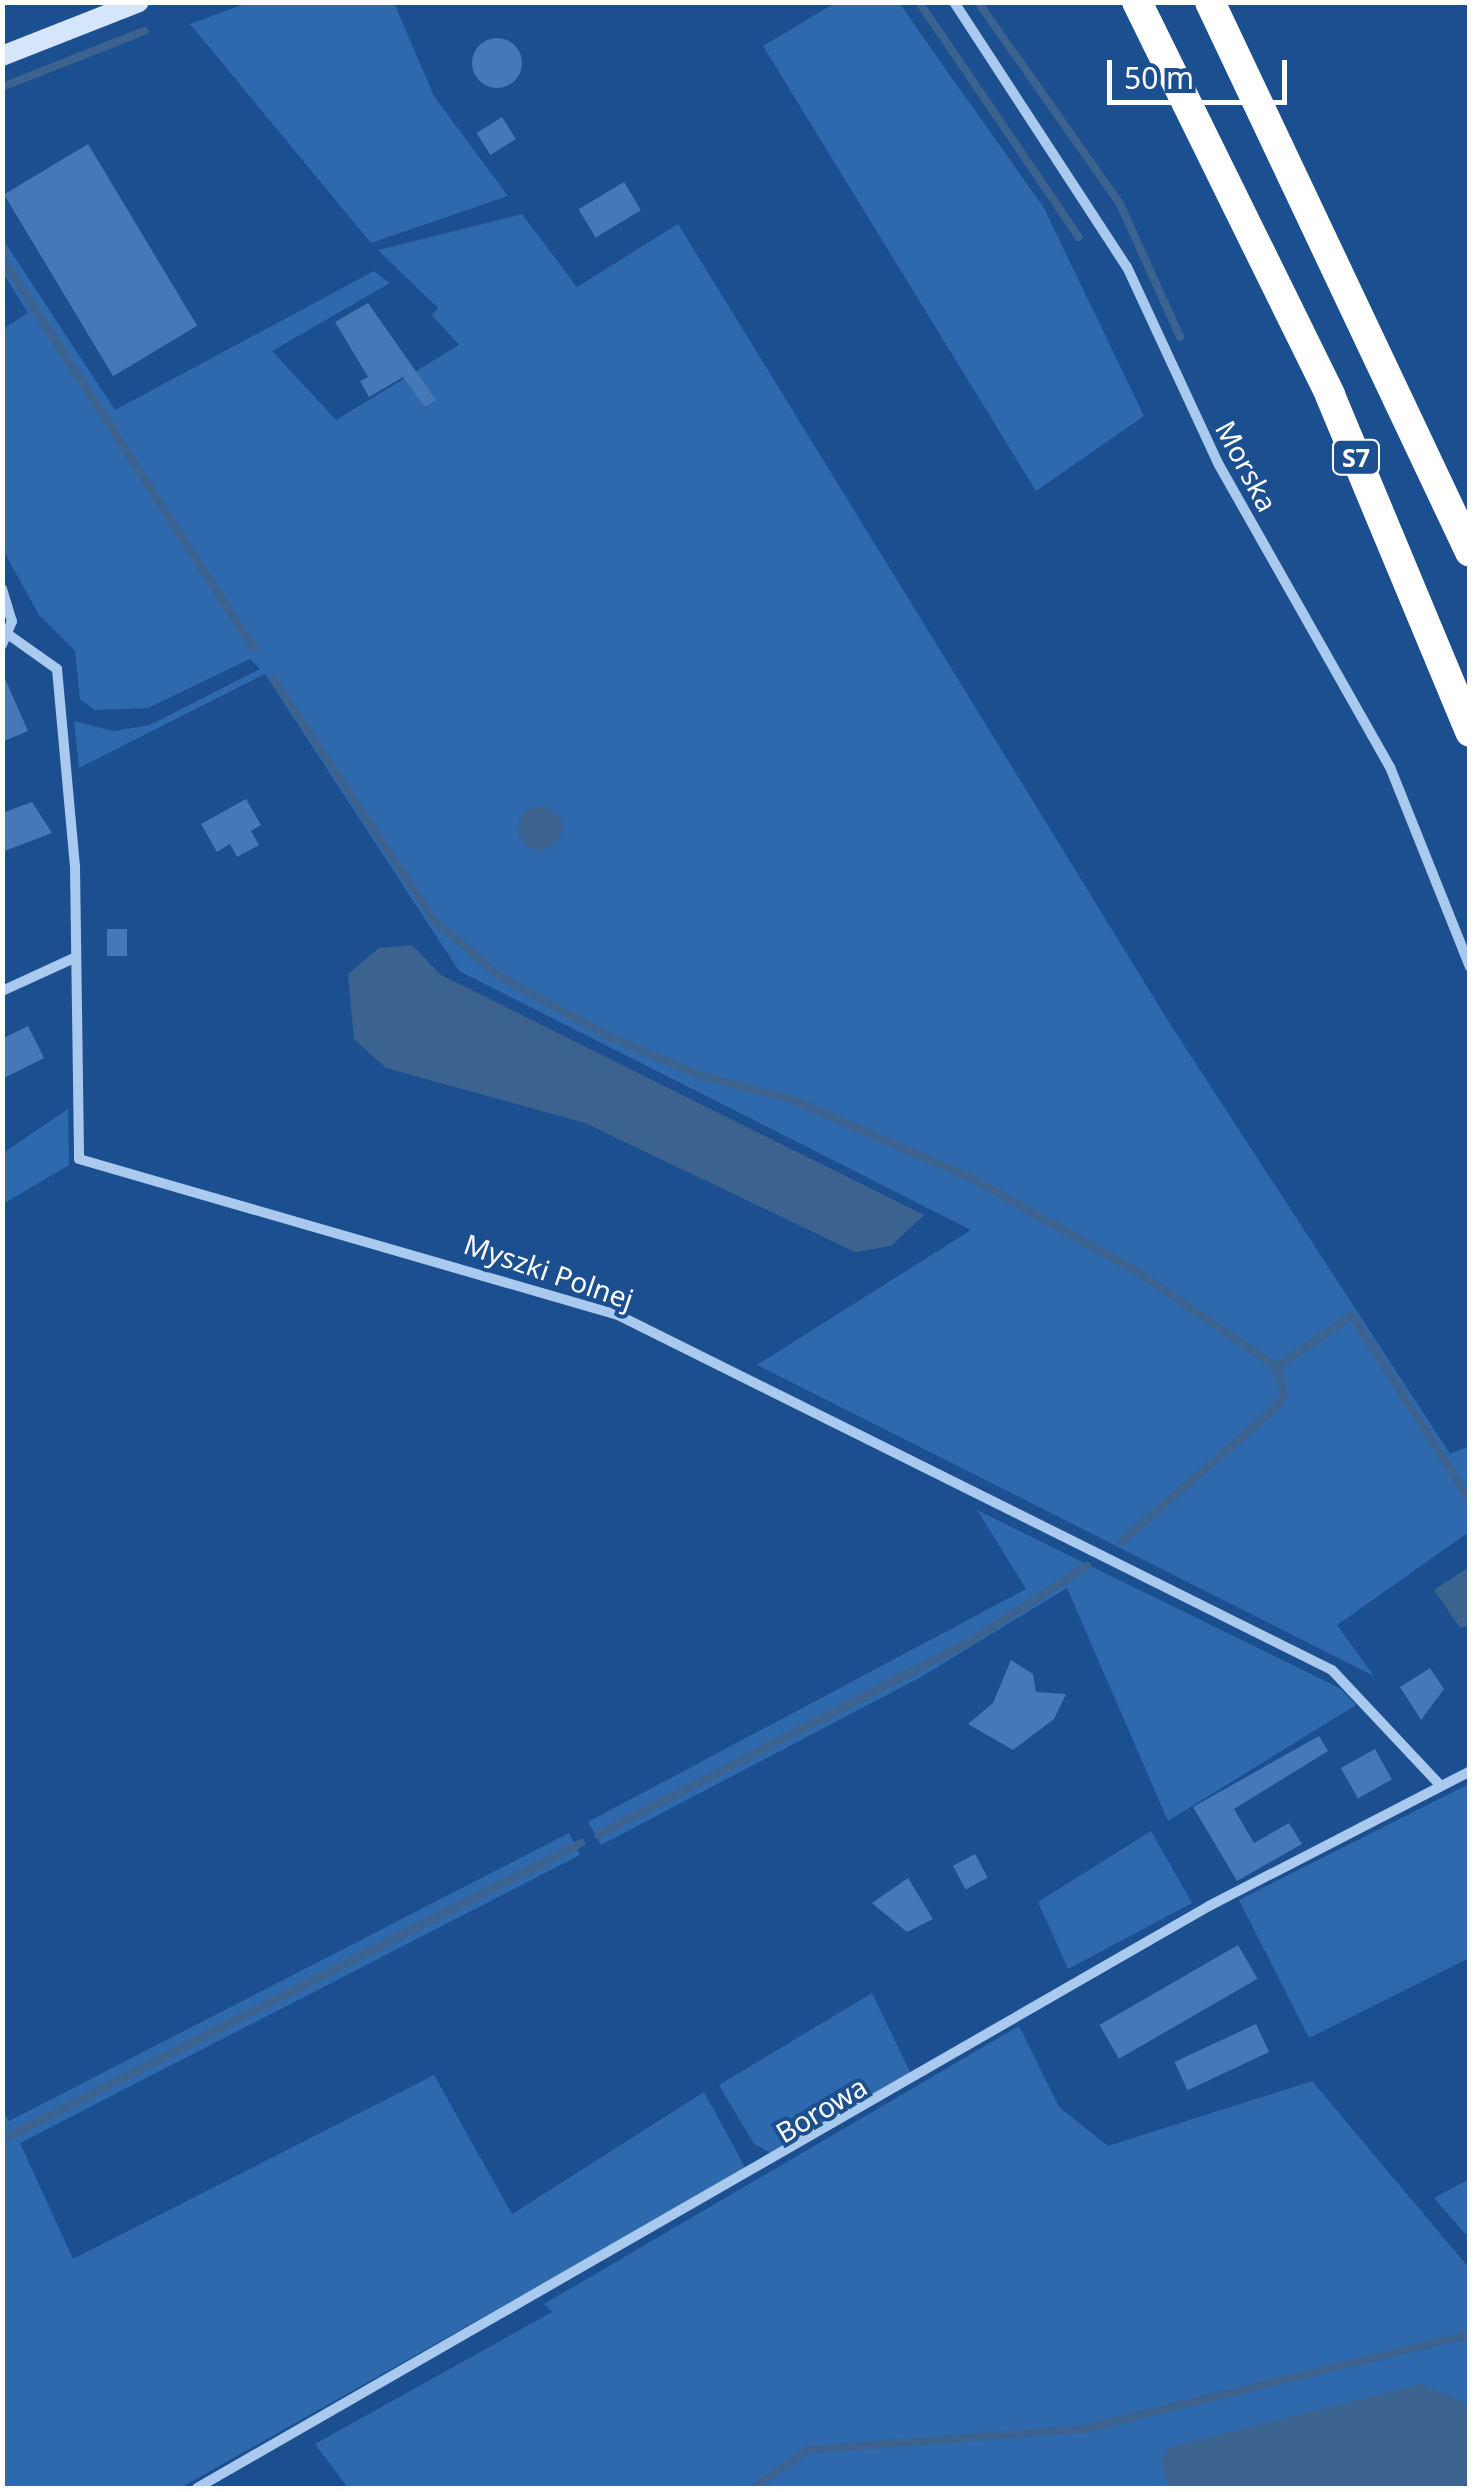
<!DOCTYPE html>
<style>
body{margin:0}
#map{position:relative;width:1472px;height:2491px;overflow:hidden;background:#1b4f8f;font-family:"Noto Sans",sans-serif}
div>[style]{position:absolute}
.green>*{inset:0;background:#2e69ad}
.water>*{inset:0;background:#3c6290}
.round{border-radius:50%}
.stream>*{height:8px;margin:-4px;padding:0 4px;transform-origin:4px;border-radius:4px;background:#3c6290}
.building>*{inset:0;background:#4478b7;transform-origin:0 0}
.minor>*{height:10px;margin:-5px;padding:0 5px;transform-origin:5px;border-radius:5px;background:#a9c9ee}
.secondary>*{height:20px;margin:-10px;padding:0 10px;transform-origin:10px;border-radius:10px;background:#d6e6fa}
.motorway>*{height:30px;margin:-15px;padding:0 15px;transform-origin:15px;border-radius:15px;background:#fff}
span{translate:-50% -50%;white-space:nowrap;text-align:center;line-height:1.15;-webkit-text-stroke:8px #1b4f8f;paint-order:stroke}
.shield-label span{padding:2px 8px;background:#1b4f8f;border:2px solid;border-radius:8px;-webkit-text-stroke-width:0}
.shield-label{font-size:25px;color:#fff;font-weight:700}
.street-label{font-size:28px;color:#fff}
.frame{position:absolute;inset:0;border:5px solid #fff;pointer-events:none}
.scale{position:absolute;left:1107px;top:60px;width:180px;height:45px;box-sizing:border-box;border:5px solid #fff;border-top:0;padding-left:12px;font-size:30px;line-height:35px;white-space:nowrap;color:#fff;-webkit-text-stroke:8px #1b4f8f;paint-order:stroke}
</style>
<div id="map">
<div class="green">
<i style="clip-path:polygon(247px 3px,394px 3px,434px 96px,508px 196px,371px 243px,190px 24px)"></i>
<i style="clip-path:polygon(835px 3px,899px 3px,1044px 208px,1144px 416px,1036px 491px,763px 46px)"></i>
<i style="clip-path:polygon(522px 214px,577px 287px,678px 224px,1170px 1024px,1450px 1454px,1469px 1446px,1469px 1532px,1337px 1625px,1374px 1676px,757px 1365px,971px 1230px,459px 971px,265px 674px,79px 768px,74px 721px,114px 731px,150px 725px,260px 669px,250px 659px,148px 708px,95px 710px,80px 699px,75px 651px,39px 615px,3px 550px,3px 329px,28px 313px,3px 273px,2px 238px,115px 410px,374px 271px,390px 283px,272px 351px,336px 420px,459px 345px,432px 315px,438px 308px,378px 250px)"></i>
<i style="clip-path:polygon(68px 1109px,69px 1165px,3px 1204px,3px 1153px)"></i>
<i style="clip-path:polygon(977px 1510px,1341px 1689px,1356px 1705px,1168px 1821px,1067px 1588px,921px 1677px,601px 1845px,588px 1822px,1026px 1589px)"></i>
<i style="clip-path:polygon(1469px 1784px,1469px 1958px,1309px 2038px,1239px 1900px)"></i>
<i style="clip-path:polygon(1151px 1831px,1192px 1903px,1068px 1969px,1038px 1902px)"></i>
<i style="clip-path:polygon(569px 1833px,580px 1855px,20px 2143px,73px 2259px,434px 2075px,512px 2214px,704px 2092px,746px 2169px,180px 2488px,3px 2488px,2px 2110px,9px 2121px)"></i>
<i style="clip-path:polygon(872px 1993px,912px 2076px,773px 2154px,754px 2144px,719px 2085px)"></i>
<i style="clip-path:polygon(1019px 2026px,1059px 2107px,1108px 2146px,1312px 2081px,1469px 2268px,1469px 2488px,348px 2488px,315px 2444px,552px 2312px,544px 2304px)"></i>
<i style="clip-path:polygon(1469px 2179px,1469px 2238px,1434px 2198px)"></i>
</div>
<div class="water">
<i class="round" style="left:518px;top:806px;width:44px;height:44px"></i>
<i style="clip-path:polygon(412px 945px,441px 975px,924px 1215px,891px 1246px,855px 1252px,585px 1123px,386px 1068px,354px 1039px,348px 974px,379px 948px)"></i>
<i style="clip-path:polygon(1469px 1567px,1469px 1625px,1460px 1628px,1434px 1590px)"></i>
<i style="clip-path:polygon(1421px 2384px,1469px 2404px,1469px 2488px,1169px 2488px,1160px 2461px,1170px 2447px)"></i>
</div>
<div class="stream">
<i style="left:919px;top:2px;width:284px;rotate:55.8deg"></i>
<i style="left:978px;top:2px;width:247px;rotate:54.9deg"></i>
<i style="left:1120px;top:204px;width:146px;rotate:65.7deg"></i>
<i style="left:2px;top:87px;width:153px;rotate:-21.5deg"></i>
<i style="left:2px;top:258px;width:464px;rotate:57.2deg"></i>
<i style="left:274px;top:680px;width:288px;rotate:56.3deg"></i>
<i style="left:434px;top:920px;width:86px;rotate:40.7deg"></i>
<i style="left:499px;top:976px;width:127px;rotate:28.8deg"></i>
<i style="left:610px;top:1037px;width:100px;rotate:23deg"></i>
<i style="left:702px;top:1076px;width:92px;rotate:14.5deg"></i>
<i style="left:791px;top:1099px;width:199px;rotate:23.7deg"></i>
<i style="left:973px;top:1179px;width:191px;rotate:29.5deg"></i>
<i style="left:1139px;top:1273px;width:167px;rotate:34.3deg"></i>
<i style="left:1277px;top:1367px;width:29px;rotate:76deg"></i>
<i style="left:1284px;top:1395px;width:16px;rotate:125deg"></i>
<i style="left:1275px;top:1408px;width:204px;rotate:139deg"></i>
<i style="left:1277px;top:1367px;width:91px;rotate:-34.7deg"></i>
<i style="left:1352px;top:1315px;width:219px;rotate:57.5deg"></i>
<i style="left:598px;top:1835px;width:422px;rotate:-27.5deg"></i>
<i style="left:972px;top:1640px;width:137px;rotate:-32.8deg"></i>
<i style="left:2px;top:2140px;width:651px;rotate:-27.16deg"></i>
<i style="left:753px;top:2488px;width:67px;rotate:-34.6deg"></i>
<i style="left:808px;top:2450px;width:277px;rotate:-4.4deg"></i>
<i style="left:1084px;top:2429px;width:398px;rotate:-13.8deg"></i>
</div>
<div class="building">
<i class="round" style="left:472px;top:38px;width:50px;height:50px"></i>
<i style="left:502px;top:117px;width:26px;height:30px;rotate:58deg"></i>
<i style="left:88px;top:144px;width:212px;height:98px;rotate:59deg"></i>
<i style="left:624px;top:182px;width:33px;height:53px;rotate:59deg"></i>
<i style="clip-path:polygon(368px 303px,436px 400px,425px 407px,403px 377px,369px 397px,360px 381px,368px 377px,335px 322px)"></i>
<i style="clip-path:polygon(2px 672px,28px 731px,2px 742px)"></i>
<i style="clip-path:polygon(246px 799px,261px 825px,251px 831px,259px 845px,237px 857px,230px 844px,217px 852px,201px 824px)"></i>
<i style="clip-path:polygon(32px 802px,52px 833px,2px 852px,2px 813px)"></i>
<i style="left:107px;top:929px;width:20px;height:27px"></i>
<i style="clip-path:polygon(28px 1026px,44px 1058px,2px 1079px,2px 1039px)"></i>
<i style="clip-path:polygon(1011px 1660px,1033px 1674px,1036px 1692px,1066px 1694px,1054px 1719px,1013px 1750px,968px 1724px,993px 1703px)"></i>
<i style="clip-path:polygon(1430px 1668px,1444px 1689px,1421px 1720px,1400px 1687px)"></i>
<i style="clip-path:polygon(1319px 1736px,1328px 1751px,1234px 1809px,1254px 1843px,1289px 1823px,1302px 1844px,1237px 1881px,1193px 1807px)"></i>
<i style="left:1375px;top:1749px;width:35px;height:39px;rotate:61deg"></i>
<i style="left:975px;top:1854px;width:27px;height:25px;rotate:62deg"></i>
<i style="clip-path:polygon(908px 1878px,933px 1919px,907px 1932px,872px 1903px)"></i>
<i style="left:1238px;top:1945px;width:39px;height:160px;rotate:60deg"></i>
<i style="left:1256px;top:2024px;width:31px;height:90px;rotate:65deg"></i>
</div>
<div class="minor">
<i style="left:954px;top:2px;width:316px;rotate:56.9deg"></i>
<i style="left:1127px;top:267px;width:218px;rotate:65.1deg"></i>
<i style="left:1219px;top:465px;width:347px;rotate:60.5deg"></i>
<i style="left:1390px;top:767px;width:215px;rotate:68.2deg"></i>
<i style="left:2px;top:589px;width:34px;rotate:73deg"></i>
<i style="left:12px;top:621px;width:26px;rotate:113deg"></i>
<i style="left:9px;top:635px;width:59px;rotate:35.3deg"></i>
<i style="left:57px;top:669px;width:198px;rotate:84.8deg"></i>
<i style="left:75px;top:866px;width:293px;rotate:89.2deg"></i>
<i style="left:79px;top:1159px;width:561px;rotate:16.14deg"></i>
<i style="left:618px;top:1315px;width:797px;rotate:26.44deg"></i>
<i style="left:1332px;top:1670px;width:159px;rotate:46.8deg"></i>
<i style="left:2px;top:991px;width:79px;rotate:-24.6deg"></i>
<i style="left:197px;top:2488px;width:1167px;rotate:-29.9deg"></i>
<i style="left:1209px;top:1906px;width:294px;rotate:-27.3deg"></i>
</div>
<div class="secondary">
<i style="left:2px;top:56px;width:147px;rotate:-21.5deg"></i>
</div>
<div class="motorway">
<i style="left:1137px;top:2px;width:438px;rotate:63.8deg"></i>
<i style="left:1330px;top:395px;width:365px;rotate:67.4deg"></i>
<i style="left:1210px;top:2px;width:608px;rotate:64.7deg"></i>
</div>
<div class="shield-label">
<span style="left:1356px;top:457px">S7</span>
</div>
<div class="street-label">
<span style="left:1247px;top:466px;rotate:62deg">Morska</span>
<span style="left:549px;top:1271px;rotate:19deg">Myszki Polnej</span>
<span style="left:821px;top:2109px;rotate:-31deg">Borowa</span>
</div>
<div class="frame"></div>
<div class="scale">50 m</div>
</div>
